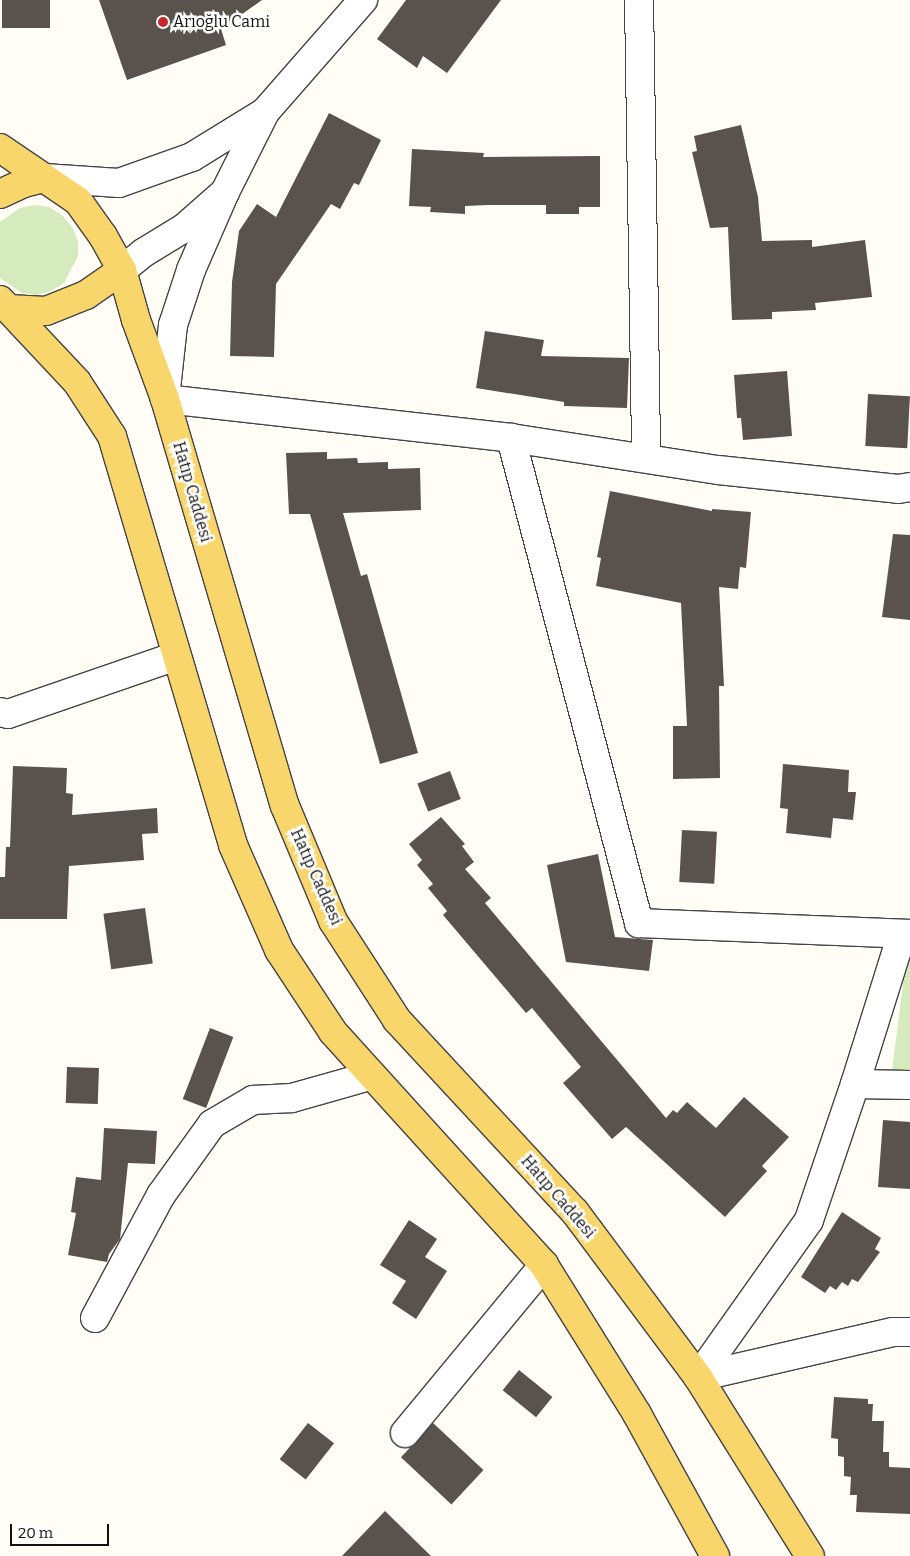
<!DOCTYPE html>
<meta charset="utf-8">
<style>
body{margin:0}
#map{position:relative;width:910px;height:1556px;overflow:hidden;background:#fffdf5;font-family:Bitter,serif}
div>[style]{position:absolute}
.green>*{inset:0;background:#d5ebbd}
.building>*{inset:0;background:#5a524d;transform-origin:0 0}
.roads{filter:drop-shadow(1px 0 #444) drop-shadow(-1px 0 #444) drop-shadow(0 1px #444) drop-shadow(0 -1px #444)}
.minor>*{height:28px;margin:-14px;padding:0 14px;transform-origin:14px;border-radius:14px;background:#fff}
.major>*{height:28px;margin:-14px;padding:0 14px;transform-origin:14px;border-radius:14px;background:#f9d66b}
.dots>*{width:14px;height:14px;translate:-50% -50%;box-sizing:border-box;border:2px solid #fff;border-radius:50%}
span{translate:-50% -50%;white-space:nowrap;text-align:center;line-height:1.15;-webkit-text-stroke:5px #fff;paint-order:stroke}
.poi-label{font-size:16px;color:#111}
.left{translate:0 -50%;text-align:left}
.street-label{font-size:16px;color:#111}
.scale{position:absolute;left:10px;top:1524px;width:99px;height:22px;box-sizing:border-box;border:2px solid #111;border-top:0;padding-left:6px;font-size:15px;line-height:18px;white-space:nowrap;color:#111;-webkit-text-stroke:4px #fff;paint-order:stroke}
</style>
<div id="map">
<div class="green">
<i style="clip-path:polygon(34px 205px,49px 207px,62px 215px,72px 227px,78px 241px,78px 256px,64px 283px,51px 291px,36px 295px,22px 293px,0 278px,0 222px,20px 208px)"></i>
<i style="clip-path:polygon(910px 961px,910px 1070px,892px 1071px,905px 968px)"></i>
</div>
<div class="building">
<i style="left:2px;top:0;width:48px;height:28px"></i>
<i style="clip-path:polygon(99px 0,262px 0,221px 29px,226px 45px,127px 80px)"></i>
<i style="clip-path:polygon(406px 0,501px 0,447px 73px,423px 56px,417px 68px,377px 39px)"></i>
<i style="clip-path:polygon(329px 113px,381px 140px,359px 185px,354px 183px,340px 209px,331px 204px,276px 284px,274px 357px,230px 356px,232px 282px,239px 231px,257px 204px,276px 217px)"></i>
<i style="clip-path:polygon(741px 125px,758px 197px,762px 241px,812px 240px,812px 247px,865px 240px,872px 297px,815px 303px,816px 310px,772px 312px,772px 319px,732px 320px,728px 227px,710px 228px,692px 152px,697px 151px,694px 136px)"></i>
<i style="clip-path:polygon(412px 149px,484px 153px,483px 157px,600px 156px,600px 207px,579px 207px,579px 214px,546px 214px,546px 205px,488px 205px,465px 206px,465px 214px,430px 212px,431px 207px,409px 206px)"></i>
<i style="clip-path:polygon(485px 331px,544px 340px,541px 356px,629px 358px,627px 408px,564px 406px,564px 402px,476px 388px)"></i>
<i style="clip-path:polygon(787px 371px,792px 436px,743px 440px,741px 418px,737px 418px,734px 375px)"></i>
<i style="left:868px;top:394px;width:42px;height:52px;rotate:3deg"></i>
<i style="clip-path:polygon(327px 452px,327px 459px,357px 458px,358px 463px,388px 462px,388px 469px,420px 468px,421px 510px,343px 513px,361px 576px,367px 574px,418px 753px,380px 764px,310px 514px,289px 514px,286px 453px)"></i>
<i style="clip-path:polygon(610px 491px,712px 511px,712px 509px,751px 512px,746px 568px,740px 567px,738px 589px,719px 587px,724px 686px,719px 686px,720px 778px,673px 779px,673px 726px,687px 726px,681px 603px,596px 586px,601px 558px,597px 557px)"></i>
<i style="clip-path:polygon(893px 534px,910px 535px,910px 620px,882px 617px)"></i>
<i style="clip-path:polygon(783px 764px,849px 770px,848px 792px,856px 792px,853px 820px,833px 818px,831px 838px,786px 833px,788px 809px,780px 808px)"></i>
<i style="clip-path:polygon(13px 766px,67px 768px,66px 793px,73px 794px,72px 815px,157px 808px,158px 833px,142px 834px,144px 860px,69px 866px,67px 919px,0 919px,0 877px,5px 877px,6px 847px,10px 847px)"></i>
<i style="left:450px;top:771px;width:30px;height:35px;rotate:69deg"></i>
<i style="clip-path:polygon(441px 817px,465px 844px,462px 846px,474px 862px,465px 869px,491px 898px,485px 903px,666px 1118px,673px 1110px,677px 1113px,687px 1102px,716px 1128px,744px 1097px,789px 1137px,762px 1166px,767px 1171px,725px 1217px,626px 1127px,612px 1139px,563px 1083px,581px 1067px,532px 1008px,526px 1013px,443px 915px,447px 911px,428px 888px,433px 884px,417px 865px,422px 860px,409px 844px)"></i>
<i style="left:682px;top:830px;width:35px;height:52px;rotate:3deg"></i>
<i style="clip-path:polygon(598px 854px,615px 937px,653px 940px,649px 971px,566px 962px,547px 865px)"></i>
<i style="left:145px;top:908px;width:56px;height:42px;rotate:82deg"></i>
<i style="left:210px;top:1028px;width:25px;height:76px;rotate:21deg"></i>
<i style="left:67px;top:1067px;width:32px;height:36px;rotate:2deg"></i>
<i style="clip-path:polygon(883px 1120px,910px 1122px,910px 1189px,878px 1187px)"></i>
<i style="clip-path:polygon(104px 1128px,157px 1131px,155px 1164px,128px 1163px,120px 1239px,109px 1254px,107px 1262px,68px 1255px,76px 1213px,71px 1212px,76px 1177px,101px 1180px)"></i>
<i style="clip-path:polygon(842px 1212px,881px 1238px,875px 1249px,880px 1252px,858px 1282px,852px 1279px,848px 1286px,842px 1282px,836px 1290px,830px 1286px,825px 1293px,801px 1277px)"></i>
<i style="clip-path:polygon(409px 1220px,437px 1239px,425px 1257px,447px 1271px,416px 1319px,392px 1303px,406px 1281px,380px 1265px)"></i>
<i style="left:519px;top:1370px;width:43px;height:26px;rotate:39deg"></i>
<i style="clip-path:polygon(834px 1397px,868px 1399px,868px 1404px,873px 1404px,872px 1421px,884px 1421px,883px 1452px,889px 1452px,889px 1467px,910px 1468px,910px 1514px,856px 1512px,857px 1495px,850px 1495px,851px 1477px,844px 1476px,844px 1457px,838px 1456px,838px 1439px,831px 1438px)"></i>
<i style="left:308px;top:1423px;width:33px;height:46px;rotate:38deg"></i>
<i style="left:433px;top:1423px;width:69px;height:47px;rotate:43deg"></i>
<i style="clip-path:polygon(385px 1511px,431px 1556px,342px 1556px)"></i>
</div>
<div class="roads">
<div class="minor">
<i style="left:639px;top:0;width:457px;rotate:89.1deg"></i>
<i style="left:44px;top:178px;width:75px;rotate:3.8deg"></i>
<i style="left:119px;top:183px;width:77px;rotate:-19.6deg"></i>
<i style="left:192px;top:157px;width:86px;rotate:-31.7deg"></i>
<i style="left:225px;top:192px;width:85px;rotate:113.6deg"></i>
<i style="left:191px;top:270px;width:58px;rotate:108.1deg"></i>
<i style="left:173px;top:325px;width:74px;rotate:96.2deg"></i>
<i style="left:165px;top:399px;width:348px;rotate:6.4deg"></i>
<i style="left:511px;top:438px;width:209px;rotate:8.8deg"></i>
<i style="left:718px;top:470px;width:181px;rotate:6deg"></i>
<i style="left:898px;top:489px;width:12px;rotate:-9deg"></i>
<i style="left:122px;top:270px;width:27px;rotate:-39deg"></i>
<i style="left:143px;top:253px;width:48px;rotate:-31.4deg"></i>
<i style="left:184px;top:228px;width:55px;rotate:-41.3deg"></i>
<i style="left:225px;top:192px;width:89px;rotate:-63.4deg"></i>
<i style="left:265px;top:112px;width:149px;rotate:-48.8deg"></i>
<i style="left:511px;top:438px;width:502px;rotate:75.22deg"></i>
<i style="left:639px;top:923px;width:271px;rotate:2.3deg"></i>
<i style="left:0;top:712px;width:8px;rotate:14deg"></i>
<i style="left:8px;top:714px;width:178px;rotate:-19deg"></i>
<i style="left:902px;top:934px;width:157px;rotate:107.4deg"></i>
<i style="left:855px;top:1084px;width:55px;rotate:1deg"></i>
<i style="left:95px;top:1318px;width:140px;rotate:-61.8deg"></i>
<i style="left:161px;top:1195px;width:87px;rotate:-54.3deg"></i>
<i style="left:212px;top:1124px;width:48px;rotate:-30.3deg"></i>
<i style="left:253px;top:1100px;width:39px;rotate:-3deg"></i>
<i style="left:292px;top:1098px;width:81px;rotate:-15.8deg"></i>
<i style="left:698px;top:1377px;width:192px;rotate:-54.7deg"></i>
<i style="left:809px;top:1220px;width:144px;rotate:-71.3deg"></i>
<i style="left:698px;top:1377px;width:200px;rotate:-13deg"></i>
<i style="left:893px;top:1332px;width:17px"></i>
<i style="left:405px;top:1433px;width:218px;rotate:-50.4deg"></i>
</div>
<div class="major">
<i style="left:0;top:148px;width:94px;rotate:34.2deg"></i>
<i style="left:78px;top:201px;width:43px;rotate:54.5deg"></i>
<i style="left:103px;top:236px;width:39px;rotate:61deg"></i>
<i style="left:122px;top:270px;width:52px;rotate:74.4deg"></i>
<i style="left:136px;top:320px;width:84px;rotate:69.8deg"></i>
<i style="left:165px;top:399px;width:424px;rotate:73.6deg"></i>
<i style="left:285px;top:806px;width:125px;rotate:67.3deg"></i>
<i style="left:333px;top:921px;width:118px;rotate:57.1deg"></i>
<i style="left:397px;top:1020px;width:262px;rotate:47.2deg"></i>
<i style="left:575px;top:1212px;width:206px;rotate:53.3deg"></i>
<i style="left:698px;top:1377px;width:211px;rotate:58deg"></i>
<i style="left:0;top:194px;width:26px;rotate:-25deg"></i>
<i style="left:24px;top:183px;width:21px;rotate:-14deg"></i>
<i style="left:0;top:300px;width:112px;rotate:46.8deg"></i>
<i style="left:77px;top:382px;width:64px;rotate:57.1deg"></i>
<i style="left:112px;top:436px;width:427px;rotate:73.5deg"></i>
<i style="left:233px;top:845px;width:115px;rotate:66.3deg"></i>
<i style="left:279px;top:950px;width:98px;rotate:56.6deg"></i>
<i style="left:333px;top:1032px;width:314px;rotate:47.8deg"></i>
<i style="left:544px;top:1265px;width:176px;rotate:58deg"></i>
<i style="left:637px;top:1414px;width:162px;rotate:61.2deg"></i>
<i style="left:9px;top:309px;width:37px;rotate:3deg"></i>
<i style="left:46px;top:311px;width:43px;rotate:-21.8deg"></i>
<i style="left:86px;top:295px;width:44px;rotate:-34.8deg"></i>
</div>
</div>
<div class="dots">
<i style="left:163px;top:22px;background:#c4262e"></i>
</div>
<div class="poi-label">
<span class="left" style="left:173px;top:22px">Arıoğlu Cami</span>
</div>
<div class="street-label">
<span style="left:192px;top:492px;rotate:74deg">Hatıp Caddesi</span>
<span style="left:316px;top:877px;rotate:66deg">Hatıp Caddesi</span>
<span style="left:558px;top:1197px;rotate:49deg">Hatıp Caddesi</span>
</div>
<div class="scale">20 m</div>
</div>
